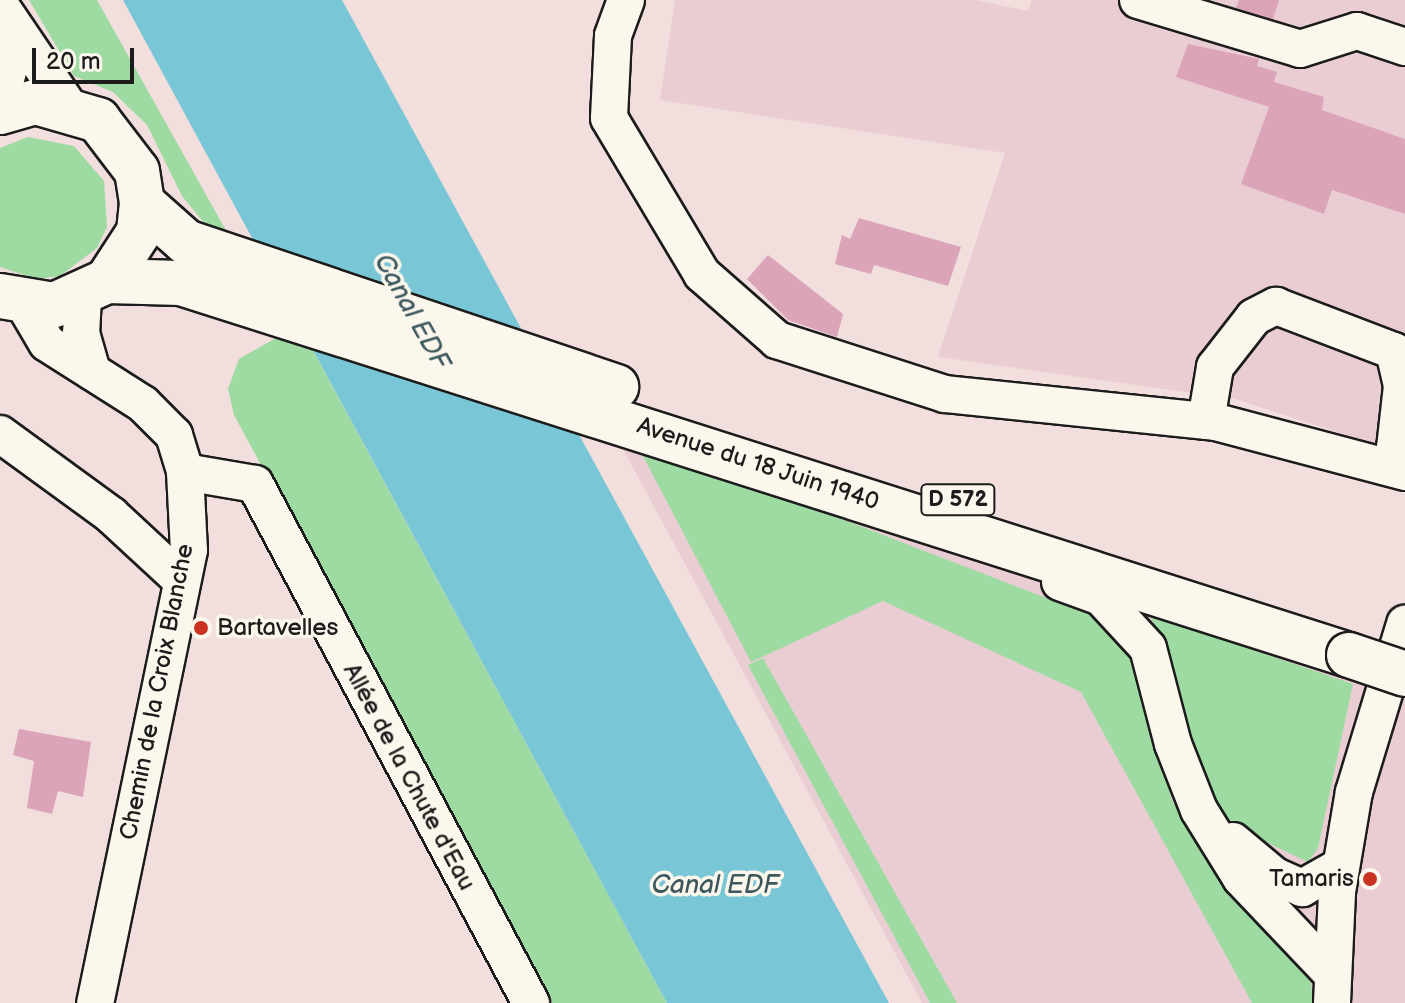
<!DOCTYPE html>
<meta charset="utf-8">
<style>
body{margin:0}
#map{position:relative;width:1405px;height:1003px;overflow:hidden;background:#f1dedd;font-family:"Balsamiq Sans",sans-serif}
div>[style]{position:absolute}
.built>*{inset:0;background:#eacdd2}
.green>*{inset:0;background:#9ddba3}
.water>*{inset:0;background:#79c7d6}
.building>*{inset:0;background:#dba4b9}
.roads{filter:drop-shadow(2px 0 #1c1c1c) drop-shadow(-2px 0 #1c1c1c) drop-shadow(0 2px #1c1c1c) drop-shadow(0 -2px #1c1c1c)}
.minor>*{height:36px;margin:-18px;padding:0 18px;transform-origin:18px;border-radius:18px;background:#fbf7ec}
.major>*{height:44px;margin:-22px;padding:0 22px;transform-origin:22px;border-radius:22px;background:#fbf7ec}
.bridges{filter:drop-shadow(2px 0 #1c1c1c) drop-shadow(-2px 0 #1c1c1c) drop-shadow(0 2px #1c1c1c) drop-shadow(0 -2px #1c1c1c)}
.major-bridge>*{height:44px;margin:-22px;padding:0 22px;transform-origin:22px;border-radius:22px;background:#fbf7ec}
.dots>*{width:22px;height:22px;translate:-50% -50%;box-sizing:border-box;border:4px solid #fbf7ec;border-radius:50%}
span{translate:-50% -50%;white-space:nowrap;text-align:center;line-height:1.15;-webkit-text-stroke:7px #fbf7ec;paint-order:stroke}
.shield-label span{padding:2px 6px;background:#fbf7ec;border:2px solid;border-radius:6px;-webkit-text-stroke-width:0}
.shield-label{font-size:22px;color:#1c1c1c;font-weight:700}
.street-label{font-size:24px;color:#1c1c1c}
.poi-label{font-size:24px;color:#1c1c1c}
.left{translate:0 -50%;text-align:left}
.right{translate:-100% -50%;text-align:right}
.water-label{font-size:26px;color:#3d585d;font-style:italic}
.scale{position:absolute;left:32px;top:48px;width:102px;height:36px;box-sizing:border-box;border:4px solid #1c1c1c;border-top:0;padding-left:10px;font-size:24px;line-height:28px;white-space:nowrap;color:#1c1c1c;-webkit-text-stroke:6px #fbf7ec;paint-order:stroke}
</style>
<div id="map">
<div class="built">
<i style="clip-path:polygon(675px 0,976px 0,1028px 11px,1032px 0,1405px 0,1405px 454px,1235px 399px,938px 357px,1005px 153px,660px 100px)"></i>
<i style="clip-path:polygon(617px 438px,1405px 692px,1405px 1003px,922px 1003px)"></i>
</div>
<div class="green">
<i style="clip-path:polygon(29px 0,97px 0,228px 234px,209px 229px,182px 196px,147px 125px,113px 92px,74px 76px)"></i>
<i style="clip-path:polygon(28px 137px,74px 146px,104px 181px,107px 227px,97px 248px,60px 276px,37px 279px,0 267px,0 148px)"></i>
<i style="clip-path:polygon(299px 325px,667px 1003px,552px 1003px,234px 415px,228px 389px,239px 359px)"></i>
<i style="clip-path:polygon(634px 439px,1106px 621px,1136px 662px,1172px 801px,1309px 963px,1313px 1003px,1252px 1003px,1081px 692px,883px 601px,751px 662px)"></i>
<i style="clip-path:polygon(1150px 615px,1353px 684px,1318px 848px,1308px 862px,1226px 823px,1190px 753px,1168px 656px)"></i>
<i style="clip-path:polygon(763px 658px,957px 1003px,930px 1003px,748px 665px)"></i>
</div>
<div class="water">
<i style="clip-path:polygon(123px 0,342px 0,889px 1003px,667px 1003px)"></i>
</div>
<div class="building">
<i style="clip-path:polygon(1239px 0,1279px 0,1273px 19px,1236px 8px)"></i>
<i style="clip-path:polygon(1188px 44px,1259px 59px,1257px 66px,1277px 72px,1274px 82px,1324px 97px,1322px 110px,1405px 139px,1405px 214px,1332px 190px,1324px 214px,1241px 184px,1269px 107px,1176px 77px)"></i>
<i style="clip-path:polygon(859px 218px,961px 247px,948px 286px,874px 265px,871px 274px,835px 264px,842px 235px,850px 239px)"></i>
<i style="clip-path:polygon(768px 255px,843px 314px,837px 337px,788px 320px,747px 279px)"></i>
<i style="clip-path:polygon(19px 729px,91px 742px,83px 797px,58px 791px,52px 814px,27px 808px,34px 761px,13px 755px)"></i>
</div>
<div class="roads">
<div class="minor">
<i style="left:626px;top:0;width:38px;rotate:110deg"></i>
<i style="left:613px;top:36px;width:82px;rotate:92.8deg"></i>
<i style="left:609px;top:118px;width:182px;rotate:59.2deg"></i>
<i style="left:702px;top:274px;width:100px;rotate:41.3deg"></i>
<i style="left:777px;top:340px;width:176px;rotate:17.8deg"></i>
<i style="left:945px;top:394px;width:272px;rotate:5.9deg"></i>
<i style="left:1216px;top:422px;width:196px;rotate:14.8deg"></i>
<i style="left:1138px;top:0;width:169px;rotate:16.8deg"></i>
<i style="left:1300px;top:49px;width:60px;rotate:-17.5deg"></i>
<i style="left:1357px;top:31px;width:51px;rotate:18.4deg"></i>
<i style="left:0;top:5px;width:123px;rotate:55.9deg"></i>
<i style="left:0;top:102px;width:67px;rotate:-75.3deg"></i>
<i style="left:83px;top:297px;width:36px;rotate:93deg"></i>
<i style="left:81px;top:333px;width:40px;rotate:74deg"></i>
<i style="left:24px;top:304px;width:45px;rotate:59.5deg"></i>
<i style="left:47px;top:343px;width:114px;rotate:32.4deg"></i>
<i style="left:143px;top:404px;width:44px;rotate:45deg"></i>
<i style="left:174px;top:435px;width:39px;rotate:73deg"></i>
<i style="left:185px;top:472px;width:78px;rotate:87.1deg"></i>
<i style="left:189px;top:550px;width:463px;rotate:101.7deg"></i>
<i style="left:1206px;top:421px;width:55px;rotate:-80.5deg"></i>
<i style="left:1215px;top:367px;width:63px;rotate:-52deg"></i>
<i style="left:1254px;top:317px;width:25px;rotate:-27deg"></i>
<i style="left:1276px;top:306px;width:126px;rotate:20.9deg"></i>
<i style="left:1394px;top:351px;width:36px;rotate:77deg"></i>
<i style="left:1402px;top:386px;width:62px;rotate:96.4deg"></i>
<i style="left:1395px;top:448px;width:24px;rotate:71deg"></i>
<i style="left:0;top:434px;width:137px;rotate:36.1deg"></i>
<i style="left:111px;top:515px;width:94px;rotate:42.8deg"></i>
<i style="left:185px;top:472px;width:71px;rotate:9.7deg"></i>
<i style="left:255px;top:484px;width:588px;rotate:62deg"></i>
<i style="left:1060px;top:582px;width:44px;rotate:20.1deg"></i>
<i style="left:1101px;top:597px;width:69px;rotate:47.3deg"></i>
<i style="left:1148px;top:648px;width:99px;rotate:75.4deg"></i>
<i style="left:1173px;top:744px;width:71px;rotate:68.5deg"></i>
<i style="left:1199px;top:810px;width:80px;rotate:58.3deg"></i>
<i style="left:1241px;top:878px;width:131px;rotate:46.5deg"></i>
<i style="left:1233px;top:841px;width:55px;rotate:39.8deg"></i>
<i style="left:1275px;top:876px;width:30px;rotate:24deg"></i>
<i style="left:1302px;top:888px;width:45px;rotate:-29.4deg"></i>
<i style="left:1332px;top:1003px;width:111px;rotate:-87.4deg"></i>
<i style="left:1337px;top:892px;width:101px;rotate:-80.4deg"></i>
<i style="left:1354px;top:792px;width:176px;rotate:-73.1deg"></i>
</div>
<div class="major">
<i style="left:0;top:112px;width:37px;rotate:-16deg"></i>
<i style="left:36px;top:102px;width:65px;rotate:16.2deg"></i>
<i style="left:98px;top:120px;width:64px;rotate:52.6deg"></i>
<i style="left:137px;top:171px;width:32px;rotate:81deg"></i>
<i style="left:142px;top:203px;width:29px;rotate:96deg"></i>
<i style="left:139px;top:232px;width:59px;rotate:123.1deg"></i>
<i style="left:107px;top:281px;width:58px;rotate:155.6deg"></i>
<i style="left:54px;top:305px;width:55px;rotate:-170.5deg"></i>
<i style="left:142px;top:203px;width:59px;rotate:41.6deg"></i>
<i style="left:186px;top:242px;width:454px;rotate:18.6deg"></i>
<i style="left:107px;top:281px;width:74px;rotate:1.5deg"></i>
<i style="left:181px;top:283px;width:1226px;rotate:17.67deg"></i>
</div>
</div>
<div class="bridges">
<div class="major-bridge">
<i style="left:1349px;top:655px;width:59px;rotate:18.7deg"></i>
</div>
</div>
<div class="dots">
<i style="left:201px;top:628px;background:#c8321e"></i>
<i style="left:1370px;top:879px;background:#c8321e"></i>
</div>
<div class="shield-label">
<span style="left:958px;top:500px">D 572</span>
</div>
<div class="street-label">
<span style="left:758px;top:464px;rotate:18deg">Avenue du 18 Juin 1940</span>
<span style="left:157px;top:692px;rotate:-79deg">Chemin de la Croix Blanche</span>
<span style="left:409px;top:777px;rotate:62deg">Allée de la Chute d'Eau</span>
</div>
<div class="poi-label">
<span class="left" style="left:217px;top:628px">Bartavelles</span>
<span class="right" style="left:1354px;top:879px">Tamaris</span>
</div>
<div class="water-label">
<span style="left:411px;top:312px;rotate:61deg">Canal EDF</span>
<span style="left:715px;top:886px">Canal EDF</span>
</div>
<div class="scale">20 m</div>
</div>
